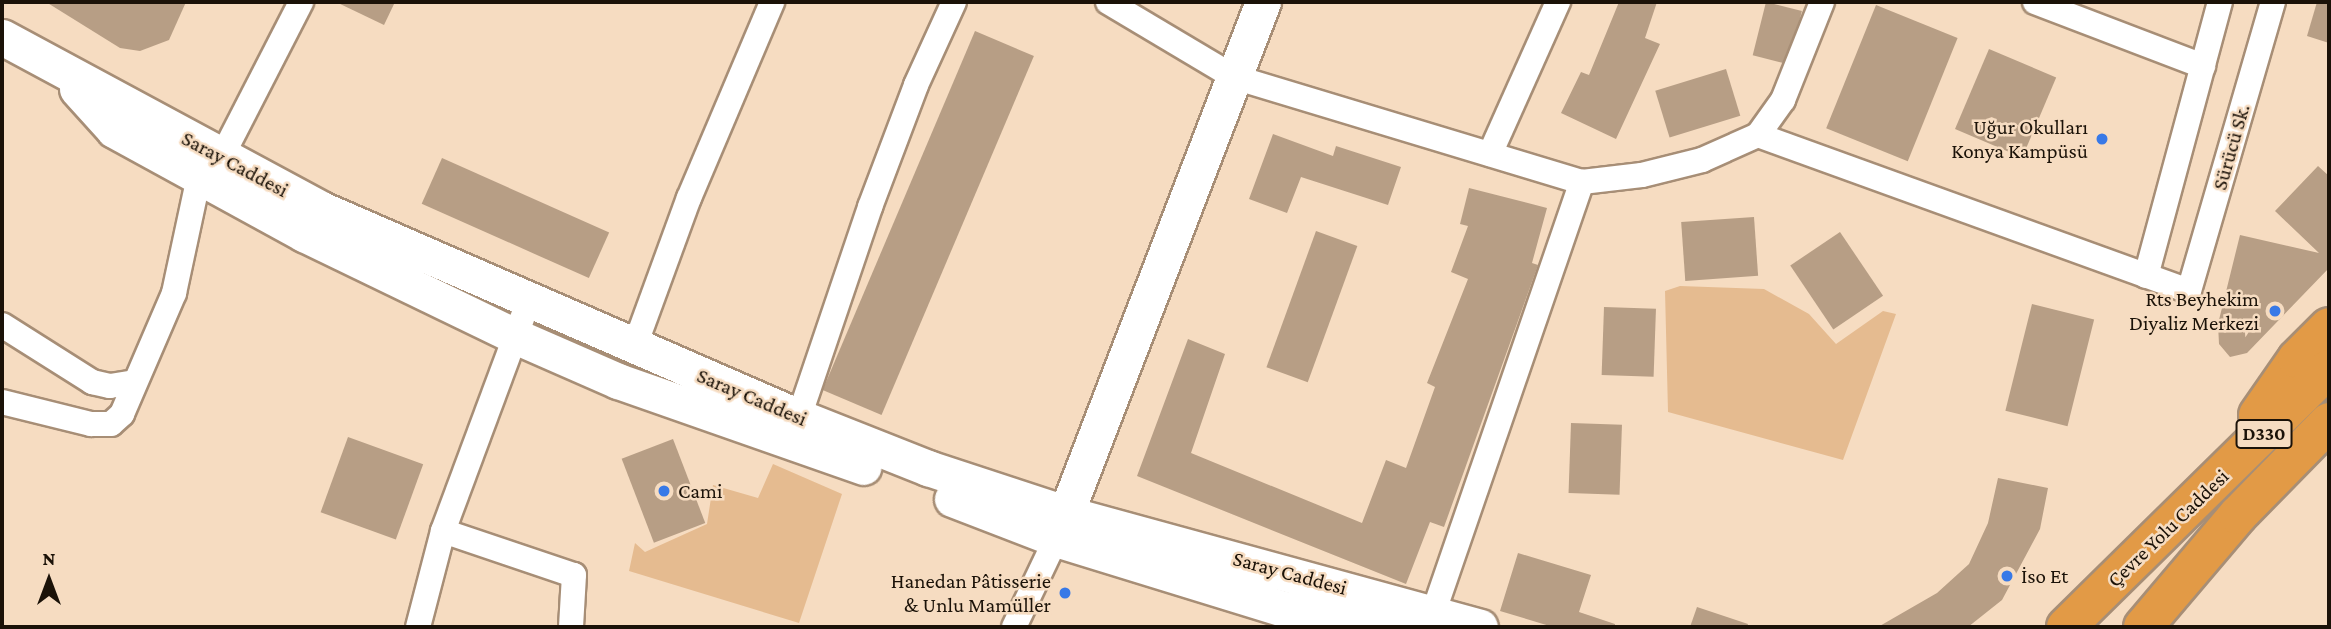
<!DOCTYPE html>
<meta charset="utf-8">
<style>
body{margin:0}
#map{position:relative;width:2331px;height:629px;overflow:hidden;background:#f6dcc1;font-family:"Crimson Pro",serif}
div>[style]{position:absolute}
.green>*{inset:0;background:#e5bb90}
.building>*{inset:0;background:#b79e85;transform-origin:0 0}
.roads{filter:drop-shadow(2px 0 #a78e76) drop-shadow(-2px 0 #a78e76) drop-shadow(0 2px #a78e76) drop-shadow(0 -2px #a78e76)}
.street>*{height:24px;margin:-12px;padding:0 12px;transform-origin:12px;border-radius:12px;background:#fff}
.secondary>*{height:35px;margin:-17.5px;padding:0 17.5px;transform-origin:17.5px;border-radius:17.5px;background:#fff}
.highway>*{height:38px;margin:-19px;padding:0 19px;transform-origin:19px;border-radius:19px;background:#e29a46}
.dots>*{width:19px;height:19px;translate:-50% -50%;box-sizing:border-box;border:4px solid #f6dcc1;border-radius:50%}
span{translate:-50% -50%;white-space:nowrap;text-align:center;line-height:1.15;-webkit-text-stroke:5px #f6dcc1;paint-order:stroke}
.shield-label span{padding:2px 5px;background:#f6dcc1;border:2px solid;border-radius:5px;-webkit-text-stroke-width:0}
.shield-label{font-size:19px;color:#1b1208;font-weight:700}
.poi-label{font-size:21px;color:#1b1208}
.right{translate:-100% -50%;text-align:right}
.left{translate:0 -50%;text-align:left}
.street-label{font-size:21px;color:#1b1208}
.frame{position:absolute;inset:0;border:4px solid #1b1208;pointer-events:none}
.north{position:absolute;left:14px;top:545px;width:70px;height:70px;-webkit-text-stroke:5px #f6dcc1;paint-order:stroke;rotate:0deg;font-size:19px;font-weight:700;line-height:28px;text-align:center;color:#1b1208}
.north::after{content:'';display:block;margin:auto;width:24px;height:32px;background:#1b1208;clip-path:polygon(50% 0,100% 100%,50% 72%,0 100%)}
</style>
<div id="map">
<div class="green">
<i style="clip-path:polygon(1680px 286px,1764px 289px,1809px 314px,1836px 344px,1883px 311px,1896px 314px,1843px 460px,1668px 412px,1665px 291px)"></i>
<i style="clip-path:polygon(773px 464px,842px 494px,799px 623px,629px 571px,635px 543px,645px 552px,707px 524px,713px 485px,758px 498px)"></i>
</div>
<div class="building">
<i style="clip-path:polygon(46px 2px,186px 2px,169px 40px,140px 51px,120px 48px)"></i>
<i style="clip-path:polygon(336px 2px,395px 2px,384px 25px)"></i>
<i style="clip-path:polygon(1619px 2px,1657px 2px,1645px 38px,1660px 44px,1616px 139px,1561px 113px,1581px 72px,1589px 75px)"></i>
<i style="left:1766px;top:2px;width:37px;height:55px;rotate:14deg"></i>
<i style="clip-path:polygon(2317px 2px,2329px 2px,2329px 43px,2307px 36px)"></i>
<i style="left:1876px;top:5px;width:88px;height:133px;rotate:22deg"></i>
<i style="left:975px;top:31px;width:64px;height:390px;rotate:23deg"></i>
<i style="left:1989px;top:49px;width:73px;height:87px;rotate:23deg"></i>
<i style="left:1726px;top:69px;width:49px;height:74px;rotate:73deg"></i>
<i style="clip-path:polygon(1273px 134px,1333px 156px,1336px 146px,1401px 167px,1388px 205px,1301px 177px,1287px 213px,1249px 199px)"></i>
<i style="left:442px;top:158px;width:183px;height:50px;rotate:24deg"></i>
<i style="clip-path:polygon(2318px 166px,2329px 176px,2329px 268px,2247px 353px,2230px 357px,2219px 344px,2218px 324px,2240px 235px,2319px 253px,2275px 211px)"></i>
<i style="clip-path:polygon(1469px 188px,1547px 208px,1532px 263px,1538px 265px,1444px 527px,1430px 522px,1406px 584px,1137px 476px,1188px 339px,1225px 354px,1191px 453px,1362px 523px,1386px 460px,1406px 468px,1435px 387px,1427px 383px,1468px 279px,1451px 272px,1468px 226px,1460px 224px)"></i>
<i style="left:1754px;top:217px;width:59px;height:73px;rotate:86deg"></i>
<i style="left:1316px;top:231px;width:44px;height:145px;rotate:20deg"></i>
<i style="left:1840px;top:232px;width:77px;height:60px;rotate:56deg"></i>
<i style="left:2032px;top:304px;width:64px;height:110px;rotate:14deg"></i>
<i style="left:1604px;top:307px;width:52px;height:68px;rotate:2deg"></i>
<i style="left:1571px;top:423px;width:51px;height:70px;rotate:2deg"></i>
<i style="left:348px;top:437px;width:80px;height:80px;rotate:20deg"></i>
<i style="left:673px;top:439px;width:90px;height:55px;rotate:69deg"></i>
<i style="clip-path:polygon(1998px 478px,2048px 488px,2040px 529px,2002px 600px,1968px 627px,1878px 627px,1937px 593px,1969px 564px,1988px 523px)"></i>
<i style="clip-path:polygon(1518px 553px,1591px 575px,1579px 612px,1615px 624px,1615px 627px,1553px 627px,1500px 611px)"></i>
<i style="clip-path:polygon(1697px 607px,1748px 624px,1747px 627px,1690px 627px)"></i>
</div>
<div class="roads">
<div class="street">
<i style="left:1108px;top:2px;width:147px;rotate:30.8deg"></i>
<i style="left:1234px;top:77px;width:363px;rotate:16.8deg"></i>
<i style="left:1582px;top:182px;width:60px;rotate:-6.7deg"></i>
<i style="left:1642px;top:175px;width:62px;rotate:-14deg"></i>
<i style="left:1702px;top:160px;width:61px;rotate:-24.1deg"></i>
<i style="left:1758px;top:135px;width:43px;rotate:-54.5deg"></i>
<i style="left:1783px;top:100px;width:105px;rotate:-68.3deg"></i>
<i style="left:2035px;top:2px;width:180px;rotate:20.9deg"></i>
<i style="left:1758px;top:135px;width:458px;rotate:19.9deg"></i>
<i style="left:2189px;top:291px;width:301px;rotate:-73.8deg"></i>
<i style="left:1490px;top:154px;width:167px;rotate:-65.9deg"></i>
<i style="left:222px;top:156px;width:173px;rotate:-62.8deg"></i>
<i style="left:2146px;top:276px;width:284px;rotate:-74.9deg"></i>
<i style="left:2px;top:325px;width:107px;rotate:32.3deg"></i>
<i style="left:92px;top:382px;width:18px;rotate:13deg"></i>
<i style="left:110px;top:386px;width:25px;rotate:-9deg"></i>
<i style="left:634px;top:348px;width:160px;rotate:-69.9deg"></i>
<i style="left:689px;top:198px;width:213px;rotate:-67deg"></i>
<i style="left:2px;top:402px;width:92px;rotate:13.9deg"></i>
<i style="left:91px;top:424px;width:20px"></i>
<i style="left:111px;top:424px;width:15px;rotate:-42deg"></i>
<i style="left:122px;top:414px;width:132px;rotate:-66.7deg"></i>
<i style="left:174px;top:293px;width:120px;rotate:-77.9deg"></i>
<i style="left:799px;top:417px;width:222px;rotate:-71.3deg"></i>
<i style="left:870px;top:207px;width:130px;rotate:-69.3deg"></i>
<i style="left:916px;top:85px;width:91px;rotate:-65.4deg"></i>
<i style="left:443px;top:531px;width:138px;rotate:18.6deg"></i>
<i style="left:574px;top:575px;width:52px;rotate:93.3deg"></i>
<i style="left:1434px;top:611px;width:454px;rotate:-71deg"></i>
<i style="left:418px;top:627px;width:99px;rotate:-75.4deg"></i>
<i style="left:443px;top:531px;width:244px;rotate:-69.6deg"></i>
<i style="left:1014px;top:627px;width:98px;rotate:-64.5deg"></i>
</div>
<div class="secondary">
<i style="left:2px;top:37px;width:362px;rotate:28.3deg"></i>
<i style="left:321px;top:209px;width:521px;rotate:23.52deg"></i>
<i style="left:799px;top:417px;width:139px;rotate:21.6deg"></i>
<i style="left:928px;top:468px;width:147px;rotate:18.2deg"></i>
<i style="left:1068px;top:514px;width:427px;rotate:15.3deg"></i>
<i style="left:77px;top:89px;width:55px;rotate:47.9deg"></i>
<i style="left:114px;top:130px;width:217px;rotate:28.7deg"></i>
<i style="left:304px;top:234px;width:234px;rotate:25.8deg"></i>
<i style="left:515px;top:336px;width:112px;rotate:23.6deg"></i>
<i style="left:618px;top:381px;width:260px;rotate:19.3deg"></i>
<i style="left:952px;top:499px;width:111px;rotate:21deg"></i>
<i style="left:1056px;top:539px;width:239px;rotate:17.1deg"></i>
<i style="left:1284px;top:609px;width:115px;rotate:9deg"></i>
<i style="left:1058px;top:534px;width:570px;rotate:-68.93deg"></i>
</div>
<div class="highway">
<i style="left:2258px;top:415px;width:68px;rotate:-55.1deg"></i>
<i style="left:2297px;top:359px;width:45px;rotate:-45deg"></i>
<i style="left:2066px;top:627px;width:368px;rotate:-44.5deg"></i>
<i style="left:2143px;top:627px;width:147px;rotate:-49.7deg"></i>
<i style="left:2238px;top:515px;width:130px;rotate:-45.6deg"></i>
</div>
</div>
<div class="dots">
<i style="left:2102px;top:139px;background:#3879e7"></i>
<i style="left:2275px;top:311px;background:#3879e7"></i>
<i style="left:664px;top:491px;background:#3879e7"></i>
<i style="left:2007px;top:576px;background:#3879e7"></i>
<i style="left:1065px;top:593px;background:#3879e7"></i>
</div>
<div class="shield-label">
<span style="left:2264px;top:434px">D330</span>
</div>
<div class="poi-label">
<span class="right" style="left:2088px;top:139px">Uğur Okulları<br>Konya Kampüsü</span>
<span class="right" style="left:2259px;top:311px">Rts Beyhekim<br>Diyaliz Merkezi</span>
<span class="left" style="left:678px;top:491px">Cami</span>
<span class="left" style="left:2021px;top:576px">İso Et</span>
<span class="right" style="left:1051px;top:593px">Hanedan Pâtisserie<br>&amp; Unlu Mamüller</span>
</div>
<div class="street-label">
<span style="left:2231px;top:147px;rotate:-74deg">Sürücü Sk.</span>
<span style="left:235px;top:164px;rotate:28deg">Saray Caddesi</span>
<span style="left:752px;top:397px;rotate:23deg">Saray Caddesi</span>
<span style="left:2168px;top:528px;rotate:-44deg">Çevre Yolu Caddesi</span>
<span style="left:1290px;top:573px;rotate:15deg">Saray Caddesi</span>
</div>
<div class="frame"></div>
<div class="north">N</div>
</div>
